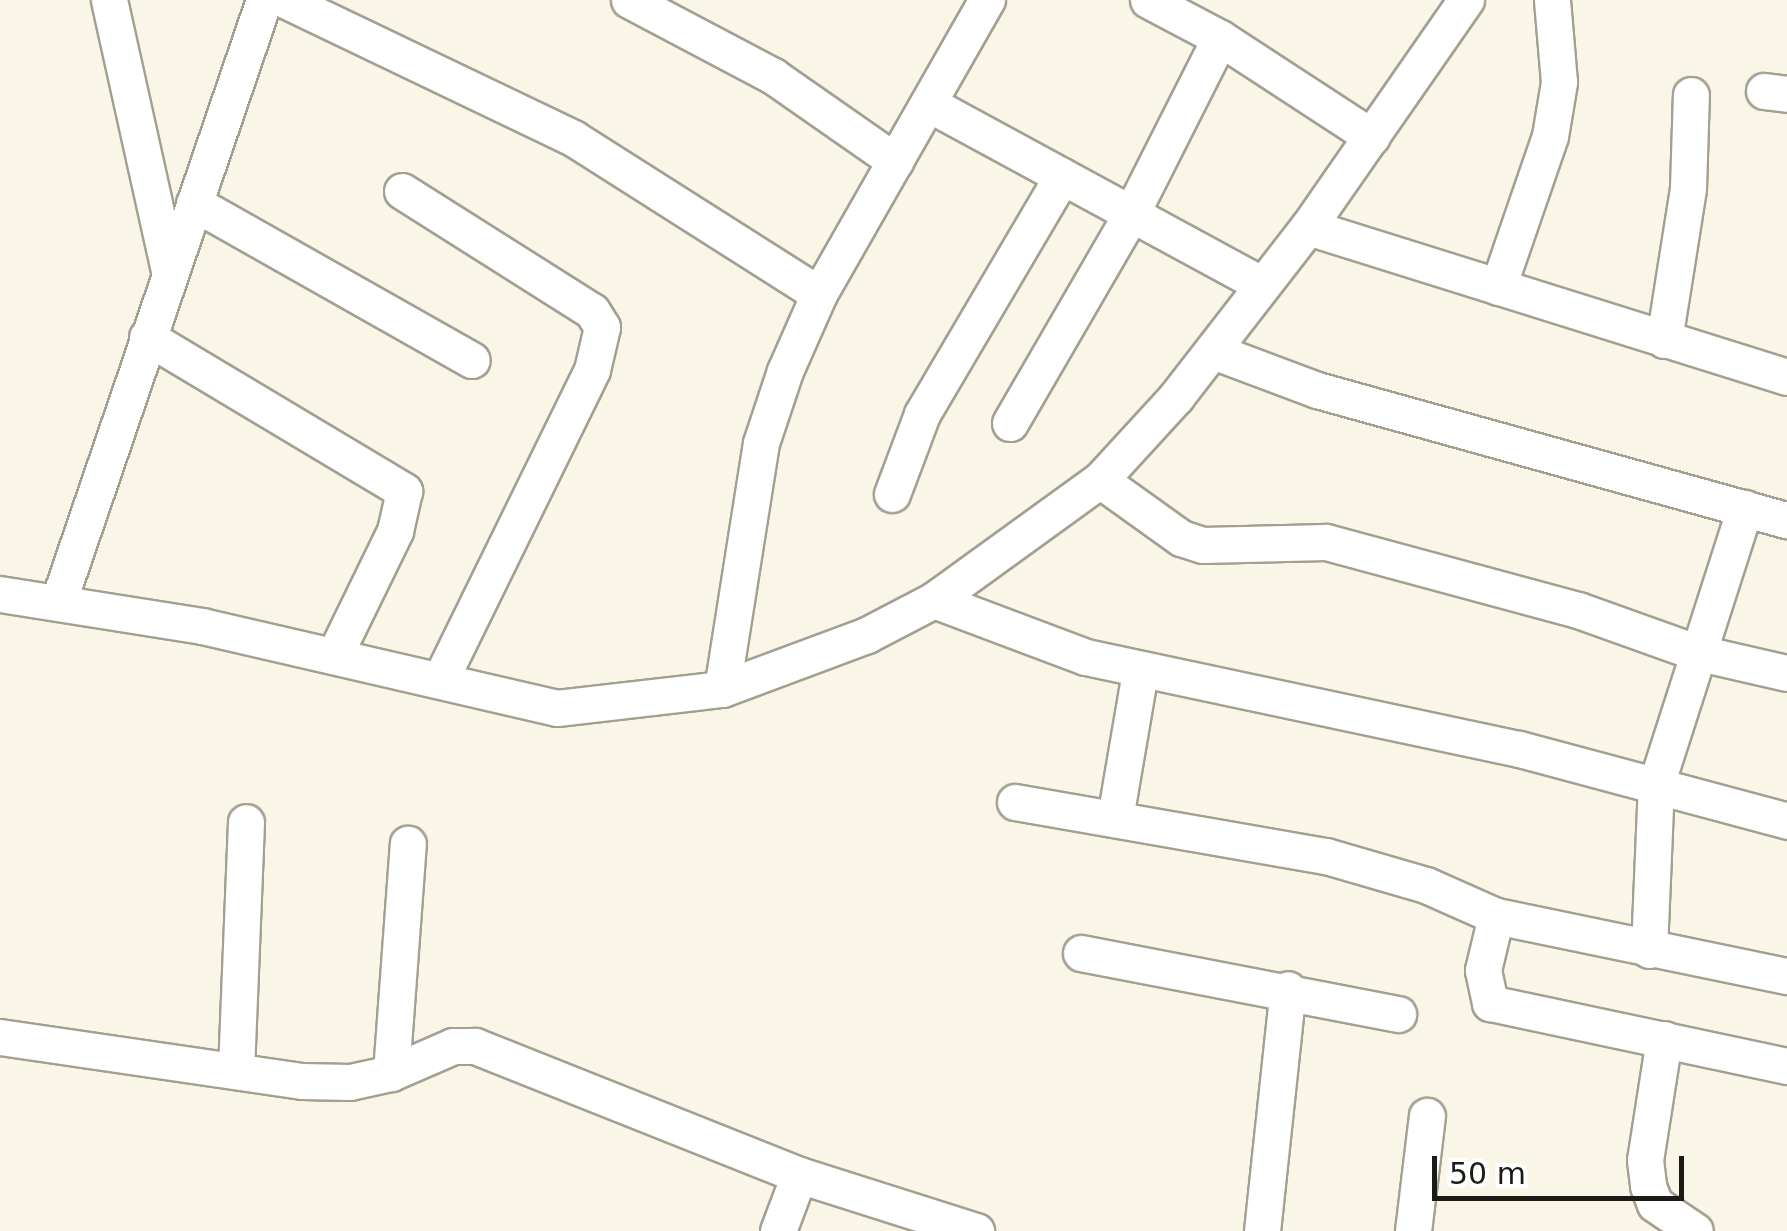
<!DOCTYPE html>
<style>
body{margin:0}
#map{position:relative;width:1787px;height:1231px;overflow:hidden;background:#f9f6e7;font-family:"DejaVu Sans",sans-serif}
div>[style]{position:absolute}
.roads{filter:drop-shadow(2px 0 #a3a092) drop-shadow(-2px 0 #a3a092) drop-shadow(0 2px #a3a092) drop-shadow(0 -2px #a3a092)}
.minor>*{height:35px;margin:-17.5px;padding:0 17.5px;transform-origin:17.5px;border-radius:17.5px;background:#fff}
span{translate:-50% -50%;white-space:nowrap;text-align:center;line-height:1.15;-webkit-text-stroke:8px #fff;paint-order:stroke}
.scale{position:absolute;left:1432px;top:1156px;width:252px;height:45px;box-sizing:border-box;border:5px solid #1b1a15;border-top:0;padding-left:12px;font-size:30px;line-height:35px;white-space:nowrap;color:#1b1a15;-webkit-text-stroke:8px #fff;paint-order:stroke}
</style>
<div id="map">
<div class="roads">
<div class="minor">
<i style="left:109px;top:0;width:278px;rotate:77.5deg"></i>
<i style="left:285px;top:0;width:319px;rotate:25.6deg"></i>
<i style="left:573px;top:138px;width:291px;rotate:32.4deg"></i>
<i style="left:629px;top:0;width:163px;rotate:27.8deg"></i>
<i style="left:773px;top:76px;width:149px;rotate:34.9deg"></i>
<i style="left:1148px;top:0;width:81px;rotate:27.8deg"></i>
<i style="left:1220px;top:38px;width:181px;rotate:33.1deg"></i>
<i style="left:1764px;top:91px;width:23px;rotate:7deg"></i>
<i style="left:931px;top:105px;width:375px;rotate:28.5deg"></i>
<i style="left:402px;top:191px;width:225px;rotate:32.3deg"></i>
<i style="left:592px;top:311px;width:19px;rotate:58deg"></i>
<i style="left:602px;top:327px;width:44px;rotate:103.1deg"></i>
<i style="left:592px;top:370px;width:345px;rotate:116.1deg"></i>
<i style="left:194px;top:203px;width:319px;rotate:29.5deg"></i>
<i style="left:1308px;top:227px;width:502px;rotate:17.39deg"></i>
<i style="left:1498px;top:287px;width:160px;rotate:-71deg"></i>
<i style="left:1550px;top:136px;width:55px;rotate:-80.5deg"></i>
<i style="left:1559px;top:82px;width:82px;rotate:-94.9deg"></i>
<i style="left:147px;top:337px;width:300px;rotate:30.9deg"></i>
<i style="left:404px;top:491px;width:41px;rotate:102.7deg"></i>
<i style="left:395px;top:531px;width:137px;rotate:116deg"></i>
<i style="left:1664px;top:340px;width:154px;rotate:-81deg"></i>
<i style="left:1688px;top:188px;width:93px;rotate:-88.2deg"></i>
<i style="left:1213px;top:351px;width:111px;rotate:20.6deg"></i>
<i style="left:1317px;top:390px;width:488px;rotate:15.5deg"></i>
<i style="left:1010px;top:423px;width:241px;rotate:-59.9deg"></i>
<i style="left:1131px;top:214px;width:197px;rotate:-63.2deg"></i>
<i style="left:1100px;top:480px;width:100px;rotate:35.6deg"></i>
<i style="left:1181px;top:538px;width:23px;rotate:18deg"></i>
<i style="left:1203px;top:545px;width:123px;rotate:-1.4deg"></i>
<i style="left:1326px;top:542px;width:261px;rotate:15.1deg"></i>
<i style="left:1578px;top:610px;width:124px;rotate:19.7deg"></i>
<i style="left:1695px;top:652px;width:94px;rotate:12.9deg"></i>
<i style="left:892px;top:494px;width:85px;rotate:-69.4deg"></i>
<i style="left:922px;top:414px;width:276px;rotate:-59.5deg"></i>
<i style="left:0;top:594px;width:205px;rotate:9deg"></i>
<i style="left:202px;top:626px;width:364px;rotate:13deg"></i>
<i style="left:557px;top:708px;width:166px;rotate:-6.6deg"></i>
<i style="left:722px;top:689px;width:155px;rotate:-20.4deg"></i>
<i style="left:867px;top:635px;width:76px;rotate:-27.6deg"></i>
<i style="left:934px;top:600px;width:205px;rotate:-35.9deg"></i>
<i style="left:1100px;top:480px;width:113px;rotate:-47.5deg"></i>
<i style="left:1176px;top:397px;width:215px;rotate:-52.2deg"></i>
<i style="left:1308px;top:227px;width:277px;rotate:-55.2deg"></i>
<i style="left:59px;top:600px;width:634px;rotate:-71.14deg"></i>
<i style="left:934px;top:600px;width:162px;rotate:20.6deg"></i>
<i style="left:1086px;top:657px;width:443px;rotate:12deg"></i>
<i style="left:1519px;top:749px;width:278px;rotate:15deg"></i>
<i style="left:722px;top:689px;width:249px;rotate:-81deg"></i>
<i style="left:761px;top:443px;width:76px;rotate:-71.6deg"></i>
<i style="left:785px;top:371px;width:84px;rotate:-66.2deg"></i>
<i style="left:819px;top:294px;width:339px;rotate:-60.3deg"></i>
<i style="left:1015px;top:802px;width:316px;rotate:9.9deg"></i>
<i style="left:1326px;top:856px;width:104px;rotate:16.2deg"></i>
<i style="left:1426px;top:885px;width:77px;rotate:23.9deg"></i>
<i style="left:1496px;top:916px;width:297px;rotate:11.7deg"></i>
<i style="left:1115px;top:818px;width:149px;rotate:-80.3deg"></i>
<i style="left:1496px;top:916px;width:56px;rotate:103.5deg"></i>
<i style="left:1483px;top:970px;width:34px;rotate:78deg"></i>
<i style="left:1490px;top:1003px;width:304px;rotate:12deg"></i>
<i style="left:1649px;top:950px;width:165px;rotate:-87.6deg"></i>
<i style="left:1656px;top:785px;width:291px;rotate:-72.2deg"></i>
<i style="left:1081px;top:953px;width:323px;rotate:10.9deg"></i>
<i style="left:0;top:1037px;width:305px;rotate:8.3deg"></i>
<i style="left:302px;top:1081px;width:48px;rotate:1.2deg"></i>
<i style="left:350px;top:1082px;width:42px;rotate:-12.4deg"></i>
<i style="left:391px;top:1073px;width:68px;rotate:-23.5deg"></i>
<i style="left:453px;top:1046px;width:22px"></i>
<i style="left:475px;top:1046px;width:349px;rotate:21.7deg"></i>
<i style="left:799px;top:1175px;width:186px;rotate:17.6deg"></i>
<i style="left:1664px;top:1039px;width:122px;rotate:98.9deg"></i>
<i style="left:1645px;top:1160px;width:26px;rotate:83deg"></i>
<i style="left:1648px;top:1186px;width:19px;rotate:69deg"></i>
<i style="left:1655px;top:1204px;width:48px;rotate:34deg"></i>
<i style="left:236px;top:1071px;width:249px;rotate:-87.7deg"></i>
<i style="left:391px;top:1073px;width:230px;rotate:-85.8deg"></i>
<i style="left:778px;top:1231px;width:60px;rotate:-69.4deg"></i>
<i style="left:1262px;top:1231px;width:243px;rotate:-83.9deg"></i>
<i style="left:1413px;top:1231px;width:116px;rotate:-83.1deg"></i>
</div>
</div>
<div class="scale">50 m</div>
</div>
